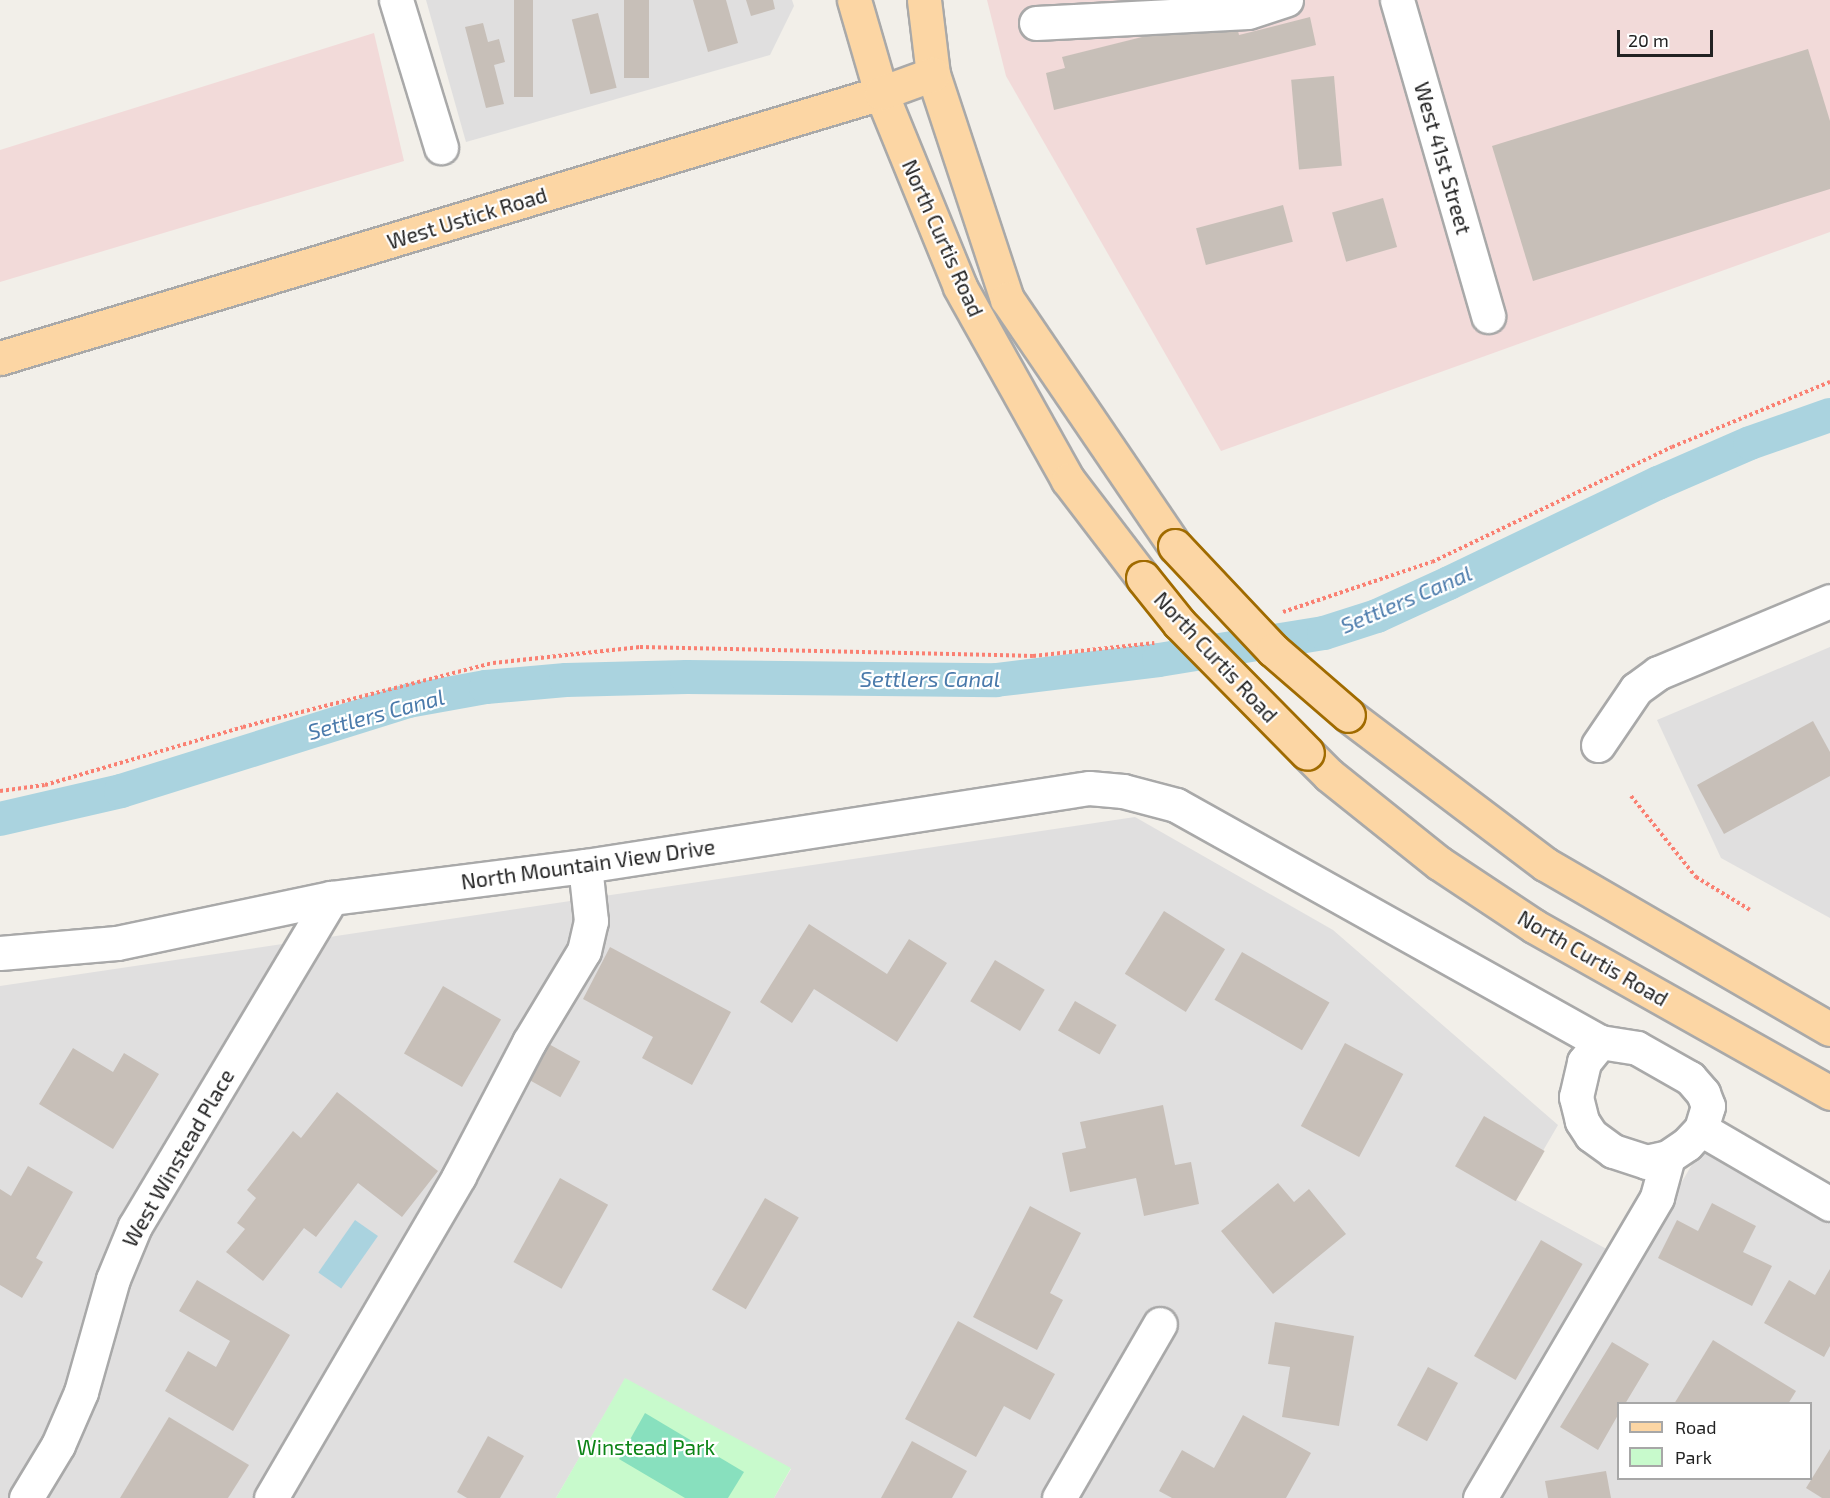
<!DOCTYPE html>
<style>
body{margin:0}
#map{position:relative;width:1830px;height:1498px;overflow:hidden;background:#f2efe9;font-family:"Exo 2",sans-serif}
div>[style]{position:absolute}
.residential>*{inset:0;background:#e0dfdf}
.commercial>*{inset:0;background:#f2dad9}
.park>*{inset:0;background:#c8facc}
.pitch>*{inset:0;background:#88e0be}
.water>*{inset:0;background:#aad3df;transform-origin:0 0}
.canal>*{height:34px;margin:-17px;padding:0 17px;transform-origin:17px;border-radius:17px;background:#aad3df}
.building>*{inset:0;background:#c7bfb8;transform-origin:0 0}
.path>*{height:4px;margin-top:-2px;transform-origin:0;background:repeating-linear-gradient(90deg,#fa8072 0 3px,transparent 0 6px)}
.roads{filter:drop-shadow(2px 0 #a9a9a9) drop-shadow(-2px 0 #a9a9a9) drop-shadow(0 2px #a9a9a9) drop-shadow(0 -2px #a9a9a9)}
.minor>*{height:33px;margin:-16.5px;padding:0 16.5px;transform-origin:16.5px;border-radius:16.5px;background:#fff}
.major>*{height:33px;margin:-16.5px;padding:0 16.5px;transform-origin:16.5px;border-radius:16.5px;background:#fcd6a4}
.bridges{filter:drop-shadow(2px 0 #a06b00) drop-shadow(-2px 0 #a06b00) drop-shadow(0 2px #a06b00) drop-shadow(0 -2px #a06b00)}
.major-bridge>*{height:33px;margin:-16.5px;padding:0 16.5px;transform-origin:16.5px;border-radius:16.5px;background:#fcd6a4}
span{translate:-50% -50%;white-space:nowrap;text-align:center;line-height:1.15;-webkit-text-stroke:4.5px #fff;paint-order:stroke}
.street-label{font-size:21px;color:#222}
.park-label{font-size:21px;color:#0c8416}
.water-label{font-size:22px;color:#4a7aab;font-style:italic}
.legend{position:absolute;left:1617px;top:1402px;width:195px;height:78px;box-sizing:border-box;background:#fff;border:2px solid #a7a7a7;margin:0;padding:8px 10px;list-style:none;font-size:18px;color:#222}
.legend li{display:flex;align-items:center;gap:12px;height:30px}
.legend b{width:30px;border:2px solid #a7a7a7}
.scale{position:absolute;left:1617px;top:30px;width:96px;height:27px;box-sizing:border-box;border:3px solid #222;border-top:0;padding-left:8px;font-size:18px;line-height:21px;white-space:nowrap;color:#222;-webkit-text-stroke:4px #fff;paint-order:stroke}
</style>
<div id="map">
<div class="residential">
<i style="clip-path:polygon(426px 0,792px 0,794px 6px,770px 55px,466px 142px)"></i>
<i style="clip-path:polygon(1830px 647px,1830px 918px,1721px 858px,1657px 720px)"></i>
<i style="clip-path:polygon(evenodd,1135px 817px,1333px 930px,1558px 1125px,1515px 1199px,1634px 1264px,1701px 1149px,1830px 1220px,1830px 1498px,774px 1498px,791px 1469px,625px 1379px,556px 1498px,0 1498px,0 986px,1135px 817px,1618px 1404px,1810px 1404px,1810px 1478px,1618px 1478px,1618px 1404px)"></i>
</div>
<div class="commercial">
<i style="clip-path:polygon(987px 0,1830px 0,1830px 232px,1221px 451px,1006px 76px)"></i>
<i style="clip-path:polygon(374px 33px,404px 161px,0 282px,0 150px)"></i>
</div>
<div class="park">
<i style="clip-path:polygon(625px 1378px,791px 1468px,774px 1498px,556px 1498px)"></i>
</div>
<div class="pitch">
<i style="clip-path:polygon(645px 1413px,744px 1472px,728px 1498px,685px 1498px,619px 1459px)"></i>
</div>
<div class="water">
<i style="left:355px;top:1220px;width:28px;height:64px;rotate:35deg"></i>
</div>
<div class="canal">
<i style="left:0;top:819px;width:124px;rotate:-13deg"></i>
<i style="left:121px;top:791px;width:301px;rotate:-17.4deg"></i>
<i style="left:408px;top:701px;width:79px;rotate:-10.2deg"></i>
<i style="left:486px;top:687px;width:80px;rotate:-5deg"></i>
<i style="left:566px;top:680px;width:121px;rotate:-1.4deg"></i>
<i style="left:687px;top:677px;width:309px;rotate:0.6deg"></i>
<i style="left:996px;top:680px;width:164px;rotate:-7deg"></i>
<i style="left:1159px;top:660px;width:167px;rotate:-9.3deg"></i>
<i style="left:1324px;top:633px;width:56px;rotate:-17.8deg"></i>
<i style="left:1377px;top:616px;width:79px;rotate:-24.6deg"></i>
<i style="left:1449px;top:583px;width:232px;rotate:-25.6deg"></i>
<i style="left:1658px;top:483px;width:100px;rotate:-23.5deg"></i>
<i style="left:1750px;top:443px;width:85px;rotate:-19.3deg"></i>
</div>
<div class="building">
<i style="left:514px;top:0;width:19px;height:97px"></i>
<i style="left:624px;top:0;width:25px;height:78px"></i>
<i style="clip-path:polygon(693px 0,726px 0,738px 43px,708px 52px)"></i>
<i style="clip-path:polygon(746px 0,773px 0,775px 9px,751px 16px)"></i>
<i style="left:598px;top:13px;width:77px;height:27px;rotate:76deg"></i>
<i style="clip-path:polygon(1234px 14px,1239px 35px,1310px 17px,1316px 45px,1054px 110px,1046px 73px,1065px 68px,1062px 57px)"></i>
<i style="clip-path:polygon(483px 23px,488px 42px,499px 39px,505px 62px,494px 65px,504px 104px,486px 108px,465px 27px)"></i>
<i style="clip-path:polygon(1808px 49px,1830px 121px,1830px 189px,1533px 281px,1492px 146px)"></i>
<i style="left:1334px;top:76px;width:90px;height:43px;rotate:85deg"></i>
<i style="left:1383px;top:198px;width:51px;height:53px;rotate:74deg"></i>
<i style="left:1283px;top:205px;width:38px;height:90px;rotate:75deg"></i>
<i style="clip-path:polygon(1813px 721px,1830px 752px,1830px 776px,1724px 834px,1697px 785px)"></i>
<i style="left:1164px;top:911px;width:72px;height:74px;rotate:32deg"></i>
<i style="clip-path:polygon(809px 924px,887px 974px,909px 939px,947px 963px,897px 1042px,814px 989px,792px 1023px,760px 1002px)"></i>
<i style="clip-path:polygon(610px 947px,731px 1012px,692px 1085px,642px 1058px,653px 1037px,583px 999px)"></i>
<i style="left:1242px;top:952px;width:101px;height:55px;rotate:30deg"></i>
<i style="left:995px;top:960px;width:58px;height:48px;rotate:31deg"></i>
<i style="left:443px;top:986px;width:67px;height:78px;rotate:30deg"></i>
<i style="left:1075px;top:1001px;width:48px;height:34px;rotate:30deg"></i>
<i style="left:547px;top:1043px;width:38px;height:41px;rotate:29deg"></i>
<i style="left:1345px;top:1043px;width:66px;height:94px;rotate:28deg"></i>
<i style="clip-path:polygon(73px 1048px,113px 1072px,124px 1053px,159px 1074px,113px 1149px,39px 1104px)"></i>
<i style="clip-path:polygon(337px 1092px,438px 1171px,402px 1217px,358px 1183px,316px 1237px,304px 1228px,263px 1281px,226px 1252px,245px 1229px,237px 1223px,256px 1198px,247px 1190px,293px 1131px,301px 1138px)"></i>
<i style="clip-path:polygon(1163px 1105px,1175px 1165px,1191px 1162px,1199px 1204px,1144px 1216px,1136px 1178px,1070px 1192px,1062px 1153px,1086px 1148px,1080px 1122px)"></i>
<i style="left:1484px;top:1116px;width:70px;height:58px;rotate:30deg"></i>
<i style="clip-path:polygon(28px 1166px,73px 1192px,36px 1258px,43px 1262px,22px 1298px,0 1285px,0 1189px,11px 1196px)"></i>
<i style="left:560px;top:1178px;width:55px;height:96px;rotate:29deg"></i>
<i style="clip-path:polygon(1278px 1183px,1294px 1202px,1309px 1189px,1346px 1234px,1273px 1294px,1221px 1231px)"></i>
<i style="left:765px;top:1198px;width:39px;height:106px;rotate:30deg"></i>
<i style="clip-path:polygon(1712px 1203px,1756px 1226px,1743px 1252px,1772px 1266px,1752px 1306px,1658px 1258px,1677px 1220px,1698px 1231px)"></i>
<i style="clip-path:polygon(1030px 1206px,1081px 1233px,1050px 1293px,1063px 1300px,1037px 1350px,973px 1317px)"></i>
<i style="left:1541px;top:1240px;width:48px;height:134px;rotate:30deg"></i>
<i style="clip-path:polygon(1830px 1269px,1830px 1346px,1824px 1357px,1764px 1323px,1789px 1280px,1815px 1295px)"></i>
<i style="clip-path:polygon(197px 1280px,290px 1335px,233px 1431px,165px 1391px,188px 1351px,216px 1367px,230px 1341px,179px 1311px)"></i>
<i style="clip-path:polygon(958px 1321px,1055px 1374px,1030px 1420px,1004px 1406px,976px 1457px,905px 1419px)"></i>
<i style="clip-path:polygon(1275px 1322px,1354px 1336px,1339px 1426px,1282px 1417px,1290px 1367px,1268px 1364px)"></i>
<i style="clip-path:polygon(1713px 1340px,1796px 1391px,1788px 1404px,1674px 1404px)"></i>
<i style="clip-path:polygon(1612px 1342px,1649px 1364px,1625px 1404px,1618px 1404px,1618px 1415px,1598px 1450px,1560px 1427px)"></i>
<i style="left:1428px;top:1367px;width:34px;height:66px;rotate:28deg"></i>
<i style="clip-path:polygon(1243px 1415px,1311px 1453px,1286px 1498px,1172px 1498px,1159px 1491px,1182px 1450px,1214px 1468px)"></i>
<i style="clip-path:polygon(169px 1417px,249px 1465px,228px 1498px,120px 1498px)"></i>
<i style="clip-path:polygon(488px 1436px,524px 1456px,500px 1498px,467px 1498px,457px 1492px)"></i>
<i style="clip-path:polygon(912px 1441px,967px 1471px,952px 1498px,881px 1498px)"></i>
<i style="clip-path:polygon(1830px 1449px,1830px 1498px,1822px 1498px,1806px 1488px)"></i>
<i style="clip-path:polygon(1606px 1471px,1611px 1498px,1548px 1498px,1545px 1481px)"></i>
</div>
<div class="path">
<i style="left:1283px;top:612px;width:157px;rotate:-18.6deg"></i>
<i style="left:1432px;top:562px;width:266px;rotate:-25.6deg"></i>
<i style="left:1672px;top:447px;width:171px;rotate:-22.4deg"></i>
<i style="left:0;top:791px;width:45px;rotate:-7.6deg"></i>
<i style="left:45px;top:785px;width:206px;rotate:-16.3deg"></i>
<i style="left:243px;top:727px;width:258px;rotate:-14.4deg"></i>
<i style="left:493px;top:663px;width:148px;rotate:-6.2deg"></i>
<i style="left:640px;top:647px;width:393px;rotate:1.3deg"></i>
<i style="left:1033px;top:656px;width:122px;rotate:-6.1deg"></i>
<i style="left:1631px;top:796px;width:104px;rotate:51.3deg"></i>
<i style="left:1696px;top:877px;width:63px;rotate:31.4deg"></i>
</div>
<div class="roads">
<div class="minor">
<i style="left:396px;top:0;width:154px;rotate:73deg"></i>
<i style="left:1397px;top:0;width:329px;rotate:73.9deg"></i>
<i style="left:1036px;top:23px;width:212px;rotate:-3deg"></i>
<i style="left:1248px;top:12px;width:40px;rotate:-18deg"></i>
<i style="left:1598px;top:745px;width:68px;rotate:-55.8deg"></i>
<i style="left:1636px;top:689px;width:27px;rotate:-36deg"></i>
<i style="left:1658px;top:673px;width:186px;rotate:-22.7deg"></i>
<i style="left:0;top:953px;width:117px;rotate:-4.9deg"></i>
<i style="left:117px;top:943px;width:219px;rotate:-11.9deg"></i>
<i style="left:331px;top:898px;width:256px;rotate:-7.2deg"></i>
<i style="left:585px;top:866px;width:510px;rotate:-8.8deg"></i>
<i style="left:1089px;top:788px;width:34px;rotate:5deg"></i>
<i style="left:1123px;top:791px;width:55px;rotate:14.8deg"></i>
<i style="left:1176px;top:805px;width:486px;rotate:29.2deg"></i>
<i style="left:1600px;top:1042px;width:37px;rotate:9deg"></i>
<i style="left:1637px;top:1048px;width:61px;rotate:29.5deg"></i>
<i style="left:1690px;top:1078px;width:20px;rotate:49deg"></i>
<i style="left:1703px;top:1093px;width:14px;rotate:69deg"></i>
<i style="left:1708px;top:1106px;width:24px;rotate:107deg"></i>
<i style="left:1701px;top:1129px;width:21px;rotate:133deg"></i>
<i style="left:1687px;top:1144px;width:23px;rotate:146deg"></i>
<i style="left:1668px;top:1157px;width:22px;rotate:167deg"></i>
<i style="left:1647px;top:1162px;width:36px;rotate:-162deg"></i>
<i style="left:1613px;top:1151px;width:27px;rotate:-144deg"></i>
<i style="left:1591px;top:1135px;width:17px;rotate:-123deg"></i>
<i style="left:1582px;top:1121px;width:25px;rotate:-104deg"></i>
<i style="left:1576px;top:1097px;width:36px;rotate:-77deg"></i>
<i style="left:1584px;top:1062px;width:26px;rotate:-51deg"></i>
<i style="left:1701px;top:1129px;width:149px;rotate:30.2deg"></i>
<i style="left:26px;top:1498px;width:62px;rotate:-58.9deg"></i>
<i style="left:58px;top:1445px;width:58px;rotate:-66.5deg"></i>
<i style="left:81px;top:1392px;width:117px;rotate:-74.2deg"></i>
<i style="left:113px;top:1279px;width:57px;rotate:-67.5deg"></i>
<i style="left:135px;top:1226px;width:382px;rotate:-59.1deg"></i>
<i style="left:271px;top:1498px;width:373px;rotate:-59.7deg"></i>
<i style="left:459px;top:1176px;width:151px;rotate:-62.4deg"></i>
<i style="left:529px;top:1042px;width:106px;rotate:-58.9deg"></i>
<i style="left:584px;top:951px;width:31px;rotate:-77deg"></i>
<i style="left:591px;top:921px;width:55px;rotate:-96.2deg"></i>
<i style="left:1059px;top:1498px;width:201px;rotate:-59.9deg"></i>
<i style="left:1480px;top:1498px;width:349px;rotate:-59.5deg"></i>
<i style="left:1657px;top:1197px;width:41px;rotate:-74.6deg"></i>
</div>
<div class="major">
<i style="left:854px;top:0;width:97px;rotate:73.8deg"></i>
<i style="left:881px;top:93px;width:209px;rotate:67.8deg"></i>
<i style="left:960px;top:287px;width:221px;rotate:60.8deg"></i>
<i style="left:1068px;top:480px;width:123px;rotate:52.6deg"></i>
<i style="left:924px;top:0;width:75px;rotate:83.1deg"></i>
<i style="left:933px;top:74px;width:237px;rotate:71.8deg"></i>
<i style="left:1007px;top:299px;width:299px;rotate:55.8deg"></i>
<i style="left:0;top:358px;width:920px;rotate:-16.74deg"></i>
<i style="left:881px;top:93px;width:55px;rotate:-20.1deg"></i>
<i style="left:1348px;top:715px;width:247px;rotate:37.1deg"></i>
<i style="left:1545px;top:864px;width:329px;rotate:30.1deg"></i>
<i style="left:1307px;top:753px;width:31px;rotate:45deg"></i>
<i style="left:1329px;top:775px;width:141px;rotate:38.7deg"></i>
<i style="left:1439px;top:863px;width:114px;rotate:33.6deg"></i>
<i style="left:1534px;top:926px;width:340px;rotate:29.4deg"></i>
</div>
</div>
<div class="bridges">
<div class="major-bridge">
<i style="left:1175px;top:546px;width:143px;rotate:46.7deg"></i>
<i style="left:1273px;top:650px;width:99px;rotate:40.9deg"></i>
<i style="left:1143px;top:578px;width:58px;rotate:51.3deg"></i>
<i style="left:1179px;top:623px;width:182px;rotate:45.4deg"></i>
</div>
</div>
<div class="street-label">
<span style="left:1443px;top:158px;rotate:74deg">West 41st Street</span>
<span style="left:467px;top:218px;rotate:-17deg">West Ustick Road</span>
<span style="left:943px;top:238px;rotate:66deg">North Curtis Road</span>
<span style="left:1216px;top:657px;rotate:47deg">North Curtis Road</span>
<span style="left:588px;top:864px;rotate:-8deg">North Mountain View Drive</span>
<span style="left:1593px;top:958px;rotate:30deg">North Curtis Road</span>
<span style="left:178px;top:1158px;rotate:-60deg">West Winstead Place</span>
</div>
<div class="park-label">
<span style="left:646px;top:1447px">Winstead Park</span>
</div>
<div class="water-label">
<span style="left:1406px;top:599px;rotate:-23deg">Settlers Canal</span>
<span style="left:930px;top:679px">Settlers Canal</span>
<span style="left:376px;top:714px;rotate:-15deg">Settlers Canal</span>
</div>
<ul class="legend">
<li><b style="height:8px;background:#fcd6a4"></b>Road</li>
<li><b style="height:16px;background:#c8facc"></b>Park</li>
</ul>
<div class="scale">20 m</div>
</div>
